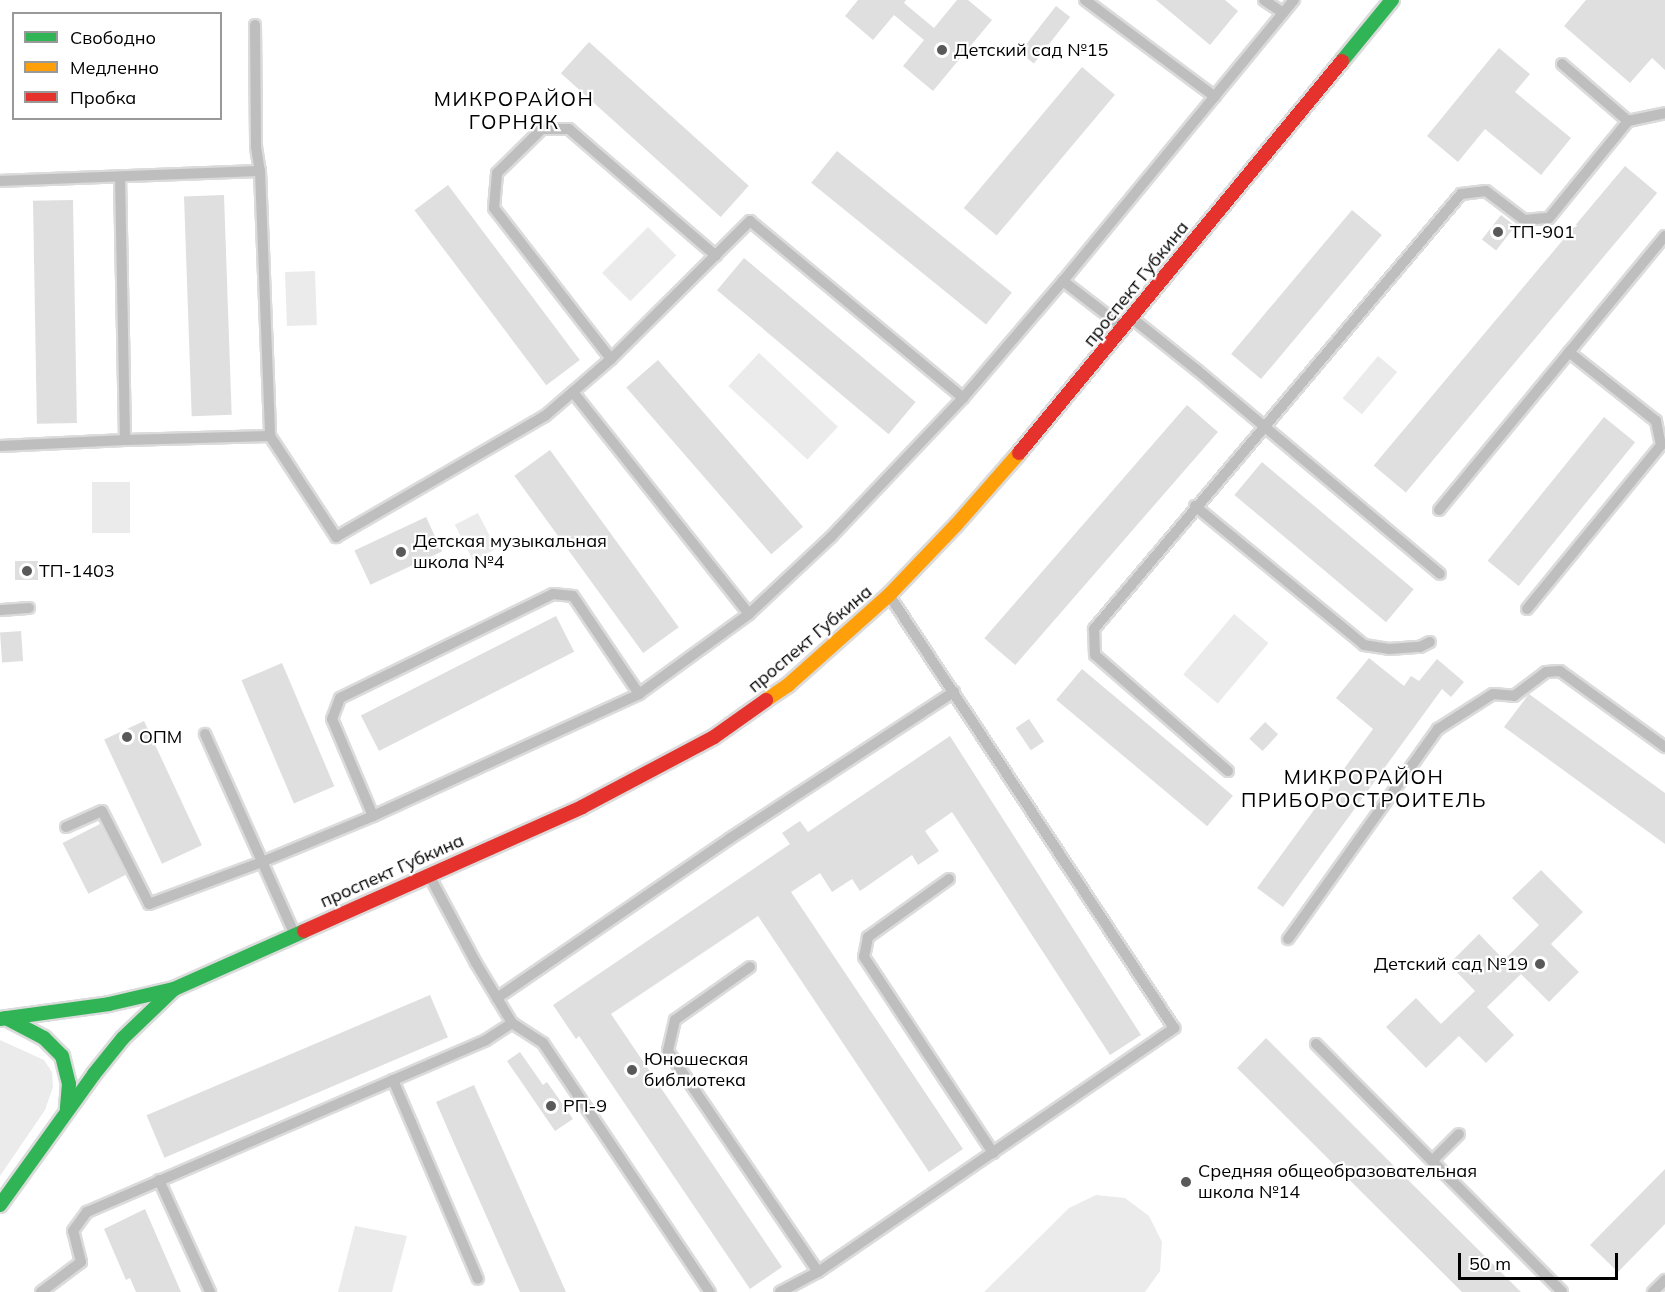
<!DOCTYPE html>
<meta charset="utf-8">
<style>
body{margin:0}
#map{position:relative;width:1665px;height:1292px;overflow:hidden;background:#fff;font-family:Mulish,sans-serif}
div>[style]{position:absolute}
.green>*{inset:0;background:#ebebeb;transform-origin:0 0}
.building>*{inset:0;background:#dfdfdf;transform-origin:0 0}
.roads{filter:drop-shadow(2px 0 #dbdbdb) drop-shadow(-2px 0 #dbdbdb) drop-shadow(0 2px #dbdbdb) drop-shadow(0 -2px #dbdbdb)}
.lane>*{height:10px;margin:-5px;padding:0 5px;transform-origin:5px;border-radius:5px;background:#bebebe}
.fast>*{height:14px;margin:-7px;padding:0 7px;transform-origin:7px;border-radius:7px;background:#30b455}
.slow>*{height:14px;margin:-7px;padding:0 7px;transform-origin:7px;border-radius:7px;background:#ff9f0a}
.jam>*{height:14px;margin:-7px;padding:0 7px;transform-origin:7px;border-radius:7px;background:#e5322d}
.dots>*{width:16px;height:16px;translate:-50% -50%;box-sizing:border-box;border:3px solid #fff;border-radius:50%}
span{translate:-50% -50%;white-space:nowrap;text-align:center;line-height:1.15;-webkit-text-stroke:4.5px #fff;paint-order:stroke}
.poi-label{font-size:18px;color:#000}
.left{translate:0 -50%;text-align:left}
.right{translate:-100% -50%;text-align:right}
.street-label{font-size:18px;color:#000}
.neighbourhood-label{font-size:20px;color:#000;letter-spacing:1.5px}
.legend{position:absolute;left:12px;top:12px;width:210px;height:108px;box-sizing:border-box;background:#fff;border:2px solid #999;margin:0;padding:8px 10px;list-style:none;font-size:18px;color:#000}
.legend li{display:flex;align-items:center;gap:12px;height:30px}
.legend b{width:30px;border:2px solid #999}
.scale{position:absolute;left:1458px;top:1253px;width:160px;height:27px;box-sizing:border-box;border:3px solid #000;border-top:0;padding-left:8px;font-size:18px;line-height:21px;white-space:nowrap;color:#000;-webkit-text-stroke:4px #fff;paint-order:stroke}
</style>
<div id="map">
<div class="green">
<i style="left:648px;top:227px;width:40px;height:65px;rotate:45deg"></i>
<i style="left:315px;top:271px;width:54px;height:30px;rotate:88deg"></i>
<i style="left:759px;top:353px;width:108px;height:45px;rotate:43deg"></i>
<i style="left:1378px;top:356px;width:25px;height:55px;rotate:40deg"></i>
<i style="left:130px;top:482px;width:51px;height:38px;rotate:90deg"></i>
<i style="left:478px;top:513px;width:40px;height:26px;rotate:63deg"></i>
<i style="left:1234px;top:614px;width:45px;height:79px;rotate:40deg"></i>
<i style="clip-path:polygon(0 1040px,44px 1060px,52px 1072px,53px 1087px,45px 1110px,0 1176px)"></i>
<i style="clip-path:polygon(1096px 1195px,1125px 1198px,1149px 1216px,1162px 1242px,1160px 1271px,1145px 1292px,984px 1292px,1069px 1208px)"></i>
<i style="clip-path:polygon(355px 1226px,407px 1236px,392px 1292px,338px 1292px)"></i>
</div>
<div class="building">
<i style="clip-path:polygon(858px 0,906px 0,904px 3px,934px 28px,957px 0,968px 0,992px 20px,933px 91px,903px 66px,924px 40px,894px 15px,873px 40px,845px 16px)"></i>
<i style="clip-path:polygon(1156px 0,1225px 0,1238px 11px,1210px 45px)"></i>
<i style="clip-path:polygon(1586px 0,1665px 0,1665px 70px,1652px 58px,1630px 83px,1564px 26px)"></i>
<i style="left:1056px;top:6px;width:18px;height:59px;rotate:38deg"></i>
<i style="left:589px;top:42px;width:215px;height:42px;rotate:42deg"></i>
<i style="clip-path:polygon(1499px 48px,1530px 74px,1515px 92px,1571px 138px,1541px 175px,1485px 129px,1458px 162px,1427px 136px)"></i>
<i style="left:1082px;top:67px;width:43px;height:184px;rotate:40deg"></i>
<i style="left:837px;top:151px;width:225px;height:41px;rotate:39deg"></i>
<i style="left:1625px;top:166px;width:42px;height:391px;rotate:40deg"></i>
<i style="left:448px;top:185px;width:219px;height:42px;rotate:53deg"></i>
<i style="left:224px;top:195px;width:220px;height:40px;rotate:88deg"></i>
<i style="left:73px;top:200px;width:223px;height:40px;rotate:89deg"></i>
<i style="left:1352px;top:210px;width:39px;height:188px;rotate:40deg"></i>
<i style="left:1501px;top:215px;width:18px;height:31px;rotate:38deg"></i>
<i style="left:744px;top:258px;width:224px;height:42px;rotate:40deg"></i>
<i style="left:658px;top:360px;width:221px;height:42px;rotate:49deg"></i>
<i style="left:1187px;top:405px;width:41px;height:309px;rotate:41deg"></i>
<i style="left:1604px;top:417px;width:40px;height:185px;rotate:39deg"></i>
<i style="left:550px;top:450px;width:219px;height:44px;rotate:54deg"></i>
<i style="left:1262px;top:462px;width:198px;height:43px;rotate:40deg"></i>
<i style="left:426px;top:517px;width:38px;height:79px;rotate:65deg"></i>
<i style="left:15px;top:561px;width:23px;height:19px"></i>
<i style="left:556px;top:616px;width:40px;height:219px;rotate:63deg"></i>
<i style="left:21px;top:631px;width:30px;height:21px;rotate:86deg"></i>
<i style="clip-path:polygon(1369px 658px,1404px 686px,1411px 676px,1419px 681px,1437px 659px,1464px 682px,1451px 697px,1442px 689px,1283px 907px,1257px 888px,1373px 729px,1336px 698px)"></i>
<i style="left:282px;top:663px;width:134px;height:44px;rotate:67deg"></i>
<i style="left:1082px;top:669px;width:197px;height:40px;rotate:40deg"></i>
<i style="clip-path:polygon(1529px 694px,1665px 793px,1665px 844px,1504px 727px)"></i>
<i style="left:1029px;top:719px;width:27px;height:16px;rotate:56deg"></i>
<i style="left:144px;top:721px;width:137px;height:44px;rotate:65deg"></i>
<i style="left:1265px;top:722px;width:18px;height:23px;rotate:43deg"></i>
<i style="clip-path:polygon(950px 736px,1141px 1035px,1110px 1055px,952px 812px,925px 831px,939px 851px,918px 865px,912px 855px,860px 891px,852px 879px,832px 892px,820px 873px,791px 892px,963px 1149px,929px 1172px,758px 916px,611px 1014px,782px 1267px,750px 1289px,579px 1036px,576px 1039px,553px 1005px,790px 844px,782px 833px,800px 821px,808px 832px)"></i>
<i style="left:100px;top:824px;width:57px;height:42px;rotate:63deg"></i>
<i style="clip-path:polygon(1541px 870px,1583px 912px,1551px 944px,1579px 972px,1549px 1002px,1521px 974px,1487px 1007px,1514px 1035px,1486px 1063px,1459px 1036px,1426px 1068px,1386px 1027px,1416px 998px,1441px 1024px,1475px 991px,1449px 964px,1479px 934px,1504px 960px,1539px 925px,1512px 898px)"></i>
<i style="left:430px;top:995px;width:46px;height:308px;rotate:67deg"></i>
<i style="clip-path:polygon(1266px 1038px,1398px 1170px,1521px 1292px,1462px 1292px,1237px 1068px)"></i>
<i style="clip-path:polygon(520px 1052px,543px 1085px,547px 1082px,573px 1119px,555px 1131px,507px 1061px)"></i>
<i style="clip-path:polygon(474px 1085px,566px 1292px,520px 1292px,453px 1141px,436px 1102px)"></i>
<i style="clip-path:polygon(1665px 1169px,1665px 1224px,1618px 1272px,1590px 1245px)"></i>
<i style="clip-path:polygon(145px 1209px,181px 1292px,136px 1292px,130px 1278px,126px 1280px,104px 1229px)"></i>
</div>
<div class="roads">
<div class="lane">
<i style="left:1085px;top:0;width:162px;rotate:36.7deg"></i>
<i style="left:1264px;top:0;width:23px;rotate:34deg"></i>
<i style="left:255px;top:25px;width:122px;rotate:89.5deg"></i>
<i style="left:256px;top:147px;width:24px;rotate:81deg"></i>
<i style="left:1562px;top:64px;width:87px;rotate:40.8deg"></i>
<i style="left:1628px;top:121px;width:38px;rotate:-12deg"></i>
<i style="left:120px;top:177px;width:263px;rotate:88.9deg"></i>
<i style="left:125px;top:440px;width:145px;rotate:-1.6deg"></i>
<i style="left:0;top:181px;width:260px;rotate:-2.2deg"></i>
<i style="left:260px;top:171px;width:265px;rotate:87.8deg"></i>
<i style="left:270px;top:436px;width:121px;rotate:56.8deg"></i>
<i style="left:336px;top:537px;width:241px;rotate:-30.1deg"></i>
<i style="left:545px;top:416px;width:87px;rotate:-40.8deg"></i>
<i style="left:611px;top:359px;width:196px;rotate:-44.8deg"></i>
<i style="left:750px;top:221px;width:277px;rotate:39.7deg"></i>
<i style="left:1063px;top:281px;width:72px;rotate:37.7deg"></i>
<i style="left:1133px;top:319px;width:82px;rotate:38.6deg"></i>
<i style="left:1197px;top:370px;width:317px;rotate:40deg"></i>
<i style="left:611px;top:359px;width:191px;rotate:-127.8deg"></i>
<i style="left:494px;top:208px;width:35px;rotate:-85deg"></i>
<i style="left:497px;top:173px;width:63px;rotate:-44.4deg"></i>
<i style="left:542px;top:129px;width:27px"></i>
<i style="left:569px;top:129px;width:194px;rotate:40.8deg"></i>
<i style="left:573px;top:392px;width:283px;rotate:51.6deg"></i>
<i style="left:0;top:446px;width:125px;rotate:-2.7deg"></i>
<i style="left:1195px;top:506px;width:219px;rotate:39.4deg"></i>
<i style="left:1364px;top:645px;width:25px;rotate:9deg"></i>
<i style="left:1389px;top:649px;width:31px;rotate:-4deg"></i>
<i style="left:1420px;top:647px;width:11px;rotate:-27deg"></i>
<i style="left:1439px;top:510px;width:355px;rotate:-50.5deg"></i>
<i style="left:1527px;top:609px;width:212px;rotate:-50.7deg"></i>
<i style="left:1661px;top:445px;width:25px;rotate:-102deg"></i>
<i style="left:1656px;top:421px;width:111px;rotate:-141.6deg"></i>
<i style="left:0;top:610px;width:29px;rotate:-4deg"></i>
<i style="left:205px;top:734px;width:218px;rotate:65.9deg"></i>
<i style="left:1228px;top:771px;width:176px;rotate:-138.9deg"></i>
<i style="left:1095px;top:655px;width:26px;rotate:-92deg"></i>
<i style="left:1094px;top:629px;width:569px;rotate:-49.85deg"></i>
<i style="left:1461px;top:194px;width:25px;rotate:-7deg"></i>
<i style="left:1486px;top:191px;width:48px;rotate:37.3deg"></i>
<i style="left:1524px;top:220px;width:25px;rotate:-5deg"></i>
<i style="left:1549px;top:218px;width:125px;rotate:-50.8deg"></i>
<i style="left:373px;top:816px;width:105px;rotate:-112.9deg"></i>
<i style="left:332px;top:719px;width:22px;rotate:-69deg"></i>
<i style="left:340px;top:698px;width:237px;rotate:-26deg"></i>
<i style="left:553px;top:594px;width:20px;rotate:6deg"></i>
<i style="left:573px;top:596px;width:118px;rotate:56deg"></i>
<i style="left:66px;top:827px;width:39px;rotate:-24deg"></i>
<i style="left:102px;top:811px;width:104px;rotate:63.2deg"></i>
<i style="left:149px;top:904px;width:121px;rotate:-20.4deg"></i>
<i style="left:262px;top:862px;width:120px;rotate:-22.5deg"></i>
<i style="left:373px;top:816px;width:293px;rotate:-24.6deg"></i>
<i style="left:639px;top:694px;width:136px;rotate:-36deg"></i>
<i style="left:749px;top:614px;width:112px;rotate:-43.2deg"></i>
<i style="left:831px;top:537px;width:192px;rotate:-46.5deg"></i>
<i style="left:963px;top:398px;width:154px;rotate:-49.5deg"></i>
<i style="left:1063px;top:281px;width:364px;rotate:-50.6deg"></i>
<i style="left:430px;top:877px;width:98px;rotate:61.9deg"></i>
<i style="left:476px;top:963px;width:70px;rotate:59deg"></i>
<i style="left:512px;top:1023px;width:37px;rotate:33deg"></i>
<i style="left:543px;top:1043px;width:300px;rotate:56.2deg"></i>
<i style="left:949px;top:879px;width:100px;rotate:144.4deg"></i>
<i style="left:868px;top:937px;width:20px;rotate:101deg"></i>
<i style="left:864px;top:957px;width:235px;rotate:56.6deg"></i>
<i style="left:1288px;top:939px;width:258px;rotate:-54.5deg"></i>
<i style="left:1438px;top:729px;width:65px;rotate:-32.5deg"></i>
<i style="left:1493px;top:694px;width:21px;rotate:5deg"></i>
<i style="left:1514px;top:696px;width:40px;rotate:-37deg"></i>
<i style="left:1546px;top:672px;width:14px;rotate:-4deg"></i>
<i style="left:1560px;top:671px;width:130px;rotate:35.9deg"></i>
<i style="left:750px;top:967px;width:92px;rotate:144.8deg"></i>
<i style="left:675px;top:1020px;width:32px;rotate:103deg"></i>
<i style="left:668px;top:1051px;width:267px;rotate:55.8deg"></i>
<i style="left:497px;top:998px;width:281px;rotate:-34.4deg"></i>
<i style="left:729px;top:839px;width:269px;rotate:-33.2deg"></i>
<i style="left:1316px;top:1044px;width:349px;rotate:45.2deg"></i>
<i style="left:393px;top:1080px;width:216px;rotate:66.9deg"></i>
<i style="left:1432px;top:1161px;width:38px;rotate:-45deg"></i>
<i style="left:159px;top:1180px;width:123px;rotate:65.5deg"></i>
<i style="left:41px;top:1292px;width:50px;rotate:-36.9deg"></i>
<i style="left:81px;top:1262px;width:32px;rotate:-104deg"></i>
<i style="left:73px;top:1231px;width:24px;rotate:-54deg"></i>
<i style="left:87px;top:1212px;width:434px;rotate:-23.3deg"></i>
<i style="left:486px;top:1040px;width:31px;rotate:-33deg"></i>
<i style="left:780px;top:1292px;width:43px;rotate:-27.8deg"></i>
<i style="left:818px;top:1272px;width:432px;rotate:-34.4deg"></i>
<i style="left:1174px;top:1028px;width:515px;rotate:-123.35deg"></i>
<i style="left:1653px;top:1292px;width:17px;rotate:-45deg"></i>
</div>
<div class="fast">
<i style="left:1342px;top:61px;width:79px;rotate:-50.7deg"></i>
<i style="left:6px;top:1018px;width:43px;rotate:27.8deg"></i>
<i style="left:44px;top:1038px;width:25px;rotate:45deg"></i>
<i style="left:62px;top:1056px;width:29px;rotate:76deg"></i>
<i style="left:69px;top:1084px;width:25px;rotate:95deg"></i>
<i style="left:0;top:1019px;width:110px;rotate:-7.8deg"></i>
<i style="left:109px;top:1004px;width:67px;rotate:-13deg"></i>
<i style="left:174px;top:989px;width:142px;rotate:-24deg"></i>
<i style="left:0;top:1205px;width:161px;rotate:-54.3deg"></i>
<i style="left:94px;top:1074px;width:46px;rotate:-51.1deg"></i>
<i style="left:123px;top:1038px;width:69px;rotate:-43.8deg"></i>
</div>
<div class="slow">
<i style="left:766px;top:700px;width:27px;rotate:-34deg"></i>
<i style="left:788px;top:685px;width:135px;rotate:-41.7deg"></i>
<i style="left:889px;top:595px;width:97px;rotate:-46.3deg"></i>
<i style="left:956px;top:525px;width:96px;rotate:-48.8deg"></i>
</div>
<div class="jam">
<i style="left:1019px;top:453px;width:508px;rotate:-50.51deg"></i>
<i style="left:304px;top:931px;width:304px;rotate:-24deg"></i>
<i style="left:582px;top:807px;width:149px;rotate:-27.9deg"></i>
<i style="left:714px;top:737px;width:64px;rotate:-35.4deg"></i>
</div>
</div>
<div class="dots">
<i style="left:942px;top:50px;background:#595959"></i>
<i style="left:1498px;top:232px;background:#595959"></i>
<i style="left:401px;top:552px;background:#595959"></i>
<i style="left:27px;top:571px;background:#595959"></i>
<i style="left:127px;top:737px;background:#595959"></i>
<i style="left:1540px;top:964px;background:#595959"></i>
<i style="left:632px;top:1070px;background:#595959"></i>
<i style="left:551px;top:1106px;background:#595959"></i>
<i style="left:1186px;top:1182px;background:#595959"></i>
</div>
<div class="poi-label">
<span class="left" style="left:954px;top:50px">Детский сад №15</span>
<span class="left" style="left:1510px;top:232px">ТП-901</span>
<span class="left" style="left:413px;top:552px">Детская музыкальная<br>школа №4</span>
<span class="left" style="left:39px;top:571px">ТП-1403</span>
<span class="left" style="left:139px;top:737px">ОПМ</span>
<span class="right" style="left:1528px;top:964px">Детский сад №19</span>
<span class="left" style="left:644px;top:1070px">Юношеская<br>библиотека</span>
<span class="left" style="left:563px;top:1106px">РП-9</span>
<span class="left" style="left:1198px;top:1182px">Средняя общеобразовательная<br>школа №14</span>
</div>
<div class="street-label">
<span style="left:1136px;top:284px;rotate:-51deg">проспект Губкина</span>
<span style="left:810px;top:639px;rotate:-40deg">проспект Губкина</span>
<span style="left:392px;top:871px;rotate:-24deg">проспект Губкина</span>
</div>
<div class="neighbourhood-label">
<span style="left:514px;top:110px">МИКРОРАЙОН<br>ГОРНЯК</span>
<span style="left:1364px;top:788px">МИКРОРАЙОН<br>ПРИБОРОСТРОИТЕЛЬ</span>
</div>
<ul class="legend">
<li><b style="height:8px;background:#30b455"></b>Свободно</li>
<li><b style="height:8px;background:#ff9f0a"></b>Медленно</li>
<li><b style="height:8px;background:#e5322d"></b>Пробка</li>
</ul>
<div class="scale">50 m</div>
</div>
